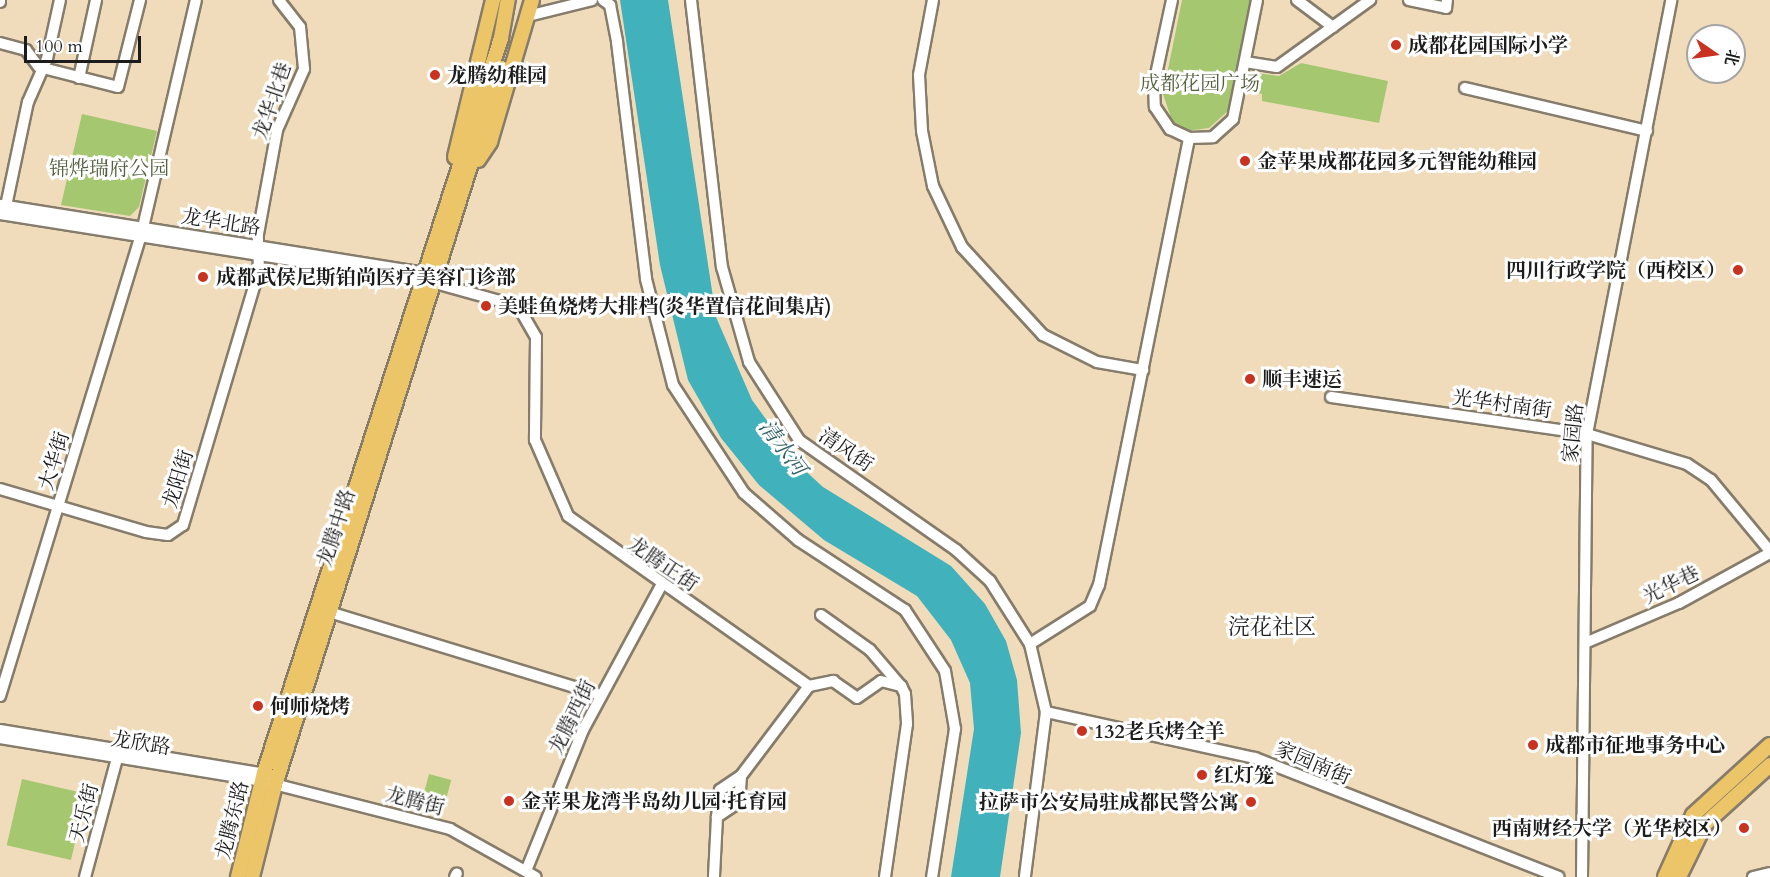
<!DOCTYPE html>
<meta charset="utf-8">
<style>
body{margin:0}
#map{position:relative;width:1770px;height:877px;overflow:hidden;background:#f0dcba;font-family:Cardo,"Noto Serif SC",serif}
div>[style]{position:absolute}
.green>*{inset:0;background:#a5c770;transform-origin:0 0}
.water>*{inset:0;background:#41b1bb}
.roads{filter:drop-shadow(2px 0 #867c6b) drop-shadow(-2px 0 #867c6b) drop-shadow(0 2px #867c6b) drop-shadow(0 -2px #867c6b)}
.minor>*{height:10px;margin:-5px;padding:0 5px;transform-origin:5px;border-radius:5px;background:#fff}
.major>*{height:14px;margin:-7px;padding:0 7px;transform-origin:7px;border-radius:7px;background:#edc569}
.dots>*{width:16px;height:16px;translate:-50% -50%;box-sizing:border-box;border:3px solid #fff;border-radius:50%}
span{translate:-50% -50%;white-space:nowrap;text-align:center;line-height:1.15;-webkit-text-stroke:6px #fff;paint-order:stroke}
.poi-label{font-size:20px;color:#1c1c1c;font-weight:700}
.left{translate:0 -50%;text-align:left}
.right{translate:-100% -50%;text-align:right}
.park-label{font-size:20px;color:#53603e}
.street-label{font-size:20px;color:#1c1c1c}
.water-label{font-size:21px;color:#2d5f64;font-style:italic}
.quarter-label{font-size:22px;color:#1c1c1c}
.north{position:absolute;left:1686px;top:24px;width:60px;height:60px;box-sizing:border-box;background:#fff;border:2px solid #a4a4a4;border-radius:50%;rotate:103deg;font-size:16px;font-weight:700;line-height:24px;text-align:center;color:#1c1c1c}
.north::after{content:'';display:block;margin:auto;width:21px;height:27px;background:#c8321e;clip-path:polygon(50% 0,100% 100%,50% 72%,0 100%)}
.scale{position:absolute;left:24px;top:36px;width:117px;height:27px;box-sizing:border-box;border:3px solid #1c1c1c;border-top:0;padding-left:8px;font-size:18px;line-height:21px;white-space:nowrap;color:#1c1c1c;-webkit-text-stroke:4px #fff;paint-order:stroke}
</style>
<div id="map">
<div class="green">
<i style="clip-path:polygon(1182px 0,1251px 0,1229px 110px,1209px 128px,1186px 131px,1172px 121px,1163px 94px)"></i>
<i style="clip-path:polygon(1301px 63px,1388px 81px,1379px 123px,1262px 101px,1262px 94px,1253px 92px,1257px 73px,1279px 76px)"></i>
<i style="clip-path:polygon(82px 114px,157px 131px,139px 207px,130px 216px,61px 205px)"></i>
<i style="left:429px;top:774px;width:23px;height:34px;rotate:15deg"></i>
<i style="left:22px;top:779px;width:66px;height:68px;rotate:13deg"></i>
</div>
<div class="water">
<i style="clip-path:polygon(620px 0,668px 0,716px 317px,752px 400px,800px 466px,823px 487px,951px 566px,985px 604px,1006px 641px,1017px 680px,1021px 733px,1000px 877px,951px 877px,974px 729px,970px 683px,951px 640px,917px 596px,824px 540px,759px 485px,721px 438px,688px 380px,660px 265px)"></i>
</div>
<div class="roads">
<div class="minor">
<i style="left:603px;top:0;width:9px;rotate:36deg"></i>
<i style="left:610px;top:5px;width:38px;rotate:79deg"></i>
<i style="left:617px;top:42px;width:239px;rotate:83deg"></i>
<i style="left:646px;top:279px;width:109px;rotate:75.7deg"></i>
<i style="left:673px;top:385px;width:129px;rotate:56.7deg"></i>
<i style="left:744px;top:493px;width:72px;rotate:41deg"></i>
<i style="left:798px;top:540px;width:128px;rotate:33.2deg"></i>
<i style="left:905px;top:610px;width:73px;rotate:56.7deg"></i>
<i style="left:945px;top:671px;width:59px;rotate:80.2deg"></i>
<i style="left:955px;top:729px;width:150px;rotate:98.8deg"></i>
<i style="left:691px;top:0;width:269px;rotate:83.4deg"></i>
<i style="left:722px;top:267px;width:99px;rotate:74.1deg"></i>
<i style="left:749px;top:362px;width:93px;rotate:57.3deg"></i>
<i style="left:799px;top:440px;width:192px;rotate:35deg"></i>
<i style="left:956px;top:550px;width:46px;rotate:42.4deg"></i>
<i style="left:990px;top:581px;width:75px;rotate:57.6deg"></i>
<i style="left:1030px;top:644px;width:70px;rotate:76.8deg"></i>
<i style="left:1046px;top:712px;width:166px;rotate:97.3deg"></i>
<i style="left:933px;top:0;width:76px;rotate:100.6deg"></i>
<i style="left:919px;top:75px;width:56px;rotate:86.9deg"></i>
<i style="left:922px;top:131px;width:56px;rotate:78.7deg"></i>
<i style="left:933px;top:186px;width:68px;rotate:64.6deg"></i>
<i style="left:962px;top:247px;width:120px;rotate:47.4deg"></i>
<i style="left:1043px;top:335px;width:60px;rotate:26.6deg"></i>
<i style="left:1097px;top:362px;width:47px;rotate:9.9deg"></i>
<i style="left:1172px;top:0;width:86px;rotate:102.1deg"></i>
<i style="left:1154px;top:84px;width:23px;rotate:88deg"></i>
<i style="left:1155px;top:107px;width:27px;rotate:56deg"></i>
<i style="left:1170px;top:129px;width:21px;rotate:25deg"></i>
<i style="left:1189px;top:138px;width:24px;rotate:-2deg"></i>
<i style="left:1213px;top:137px;width:27px;rotate:-42deg"></i>
<i style="left:1233px;top:119px;width:121px;rotate:-78.6deg"></i>
<i style="left:1297px;top:0;width:45px;rotate:36.9deg"></i>
<i style="left:1409px;top:0;width:38px;rotate:12deg"></i>
<i style="left:1446px;top:8px;width:8px;rotate:-83deg"></i>
<i style="left:0;top:2px;width:2px;rotate:-90deg"></i>
<i style="left:528px;top:16px;width:66px;rotate:-14deg"></i>
<i style="left:0;top:43px;width:27px;rotate:15deg"></i>
<i style="left:26px;top:50px;width:21px;rotate:53deg"></i>
<i style="left:39px;top:67px;width:81px;rotate:14.2deg"></i>
<i style="left:118px;top:87px;width:90px;rotate:-75.8deg"></i>
<i style="left:1245px;top:62px;width:32px;rotate:9deg"></i>
<i style="left:1277px;top:67px;width:115px;rotate:-35.8deg"></i>
<i style="left:79px;top:78px;width:80px;rotate:-77.7deg"></i>
<i style="left:1465px;top:88px;width:187px;rotate:13.3deg"></i>
<i style="left:0;top:205px;width:436px;rotate:9.1deg"></i>
<i style="left:6px;top:206px;width:106px;rotate:-78.1deg"></i>
<i style="left:28px;top:102px;width:47px;rotate:-66.2deg"></i>
<i style="left:47px;top:59px;width:60px;rotate:-77.6deg"></i>
<i style="left:0;top:214px;width:440px;rotate:9deg"></i>
<i style="left:435px;top:283px;width:86px;rotate:15.5deg"></i>
<i style="left:518px;top:306px;width:36px;rotate:60deg"></i>
<i style="left:536px;top:337px;width:103px;rotate:90.6deg"></i>
<i style="left:535px;top:440px;width:83px;rotate:66.5deg"></i>
<i style="left:568px;top:516px;width:295px;rotate:35.2deg"></i>
<i style="left:809px;top:686px;width:113px;rotate:127.1deg"></i>
<i style="left:741px;top:776px;width:26px;rotate:94deg"></i>
<i style="left:739px;top:802px;width:27px;rotate:146deg"></i>
<i style="left:717px;top:817px;width:60px;rotate:92.9deg"></i>
<i style="left:1331px;top:397px;width:259px;rotate:8.2deg"></i>
<i style="left:1587px;top:434px;width:104px;rotate:16.7deg"></i>
<i style="left:1687px;top:464px;width:29px;rotate:34deg"></i>
<i style="left:1711px;top:480px;width:92px;rotate:50.3deg"></i>
<i style="left:0;top:489px;width:152px;rotate:16.4deg"></i>
<i style="left:146px;top:532px;width:22px;rotate:8deg"></i>
<i style="left:168px;top:535px;width:18px;rotate:-34deg"></i>
<i style="left:183px;top:525px;width:266px;rotate:-73.4deg"></i>
<i style="left:259px;top:270px;width:36px;rotate:-92deg"></i>
<i style="left:258px;top:234px;width:106px;rotate:-79.6deg"></i>
<i style="left:277px;top:130px;width:67px;rotate:-66.1deg"></i>
<i style="left:304px;top:69px;width:42px;rotate:-95.4deg"></i>
<i style="left:300px;top:27px;width:34px;rotate:-128deg"></i>
<i style="left:329px;top:612px;width:284px;rotate:17deg"></i>
<i style="left:821px;top:615px;width:60px;rotate:35.5deg"></i>
<i style="left:870px;top:650px;width:48px;rotate:49.3deg"></i>
<i style="left:1585px;top:643px;width:102px;rotate:-23.1deg"></i>
<i style="left:1679px;top:603px;width:104px;rotate:-28.8deg"></i>
<i style="left:1030px;top:644px;width:71px;rotate:-32.3deg"></i>
<i style="left:1090px;top:606px;width:23px;rotate:-67deg"></i>
<i style="left:1099px;top:585px;width:456px;rotate:-78.6deg"></i>
<i style="left:809px;top:686px;width:25px;rotate:-12deg"></i>
<i style="left:833px;top:681px;width:29px;rotate:35deg"></i>
<i style="left:857px;top:698px;width:29px;rotate:-35deg"></i>
<i style="left:881px;top:681px;width:21px;rotate:14deg"></i>
<i style="left:901px;top:686px;width:9px;rotate:63deg"></i>
<i style="left:905px;top:694px;width:30px;rotate:86deg"></i>
<i style="left:907px;top:724px;width:155px;rotate:98.2deg"></i>
<i style="left:0;top:696px;width:481px;rotate:-73deg"></i>
<i style="left:141px;top:236px;width:242px;rotate:-76.9deg"></i>
<i style="left:1046px;top:712px;width:214px;rotate:12.4deg"></i>
<i style="left:1255px;top:758px;width:326px;rotate:21.4deg"></i>
<i style="left:0;top:730px;width:275px;rotate:9.4deg"></i>
<i style="left:0;top:738px;width:266px;rotate:9.3deg"></i>
<i style="left:262px;top:781px;width:194px;rotate:14.3deg"></i>
<i style="left:450px;top:829px;width:98px;rotate:29.2deg"></i>
<i style="left:717px;top:817px;width:27px;rotate:-84deg"></i>
<i style="left:720px;top:790px;width:25px;rotate:-34deg"></i>
<i style="left:526px;top:871px;width:152px;rotate:-68deg"></i>
<i style="left:583px;top:730px;width:166px;rotate:-61.6deg"></i>
<i style="left:85px;top:877px;width:123px;rotate:-74.9deg"></i>
<i style="left:455px;top:877px;width:4px;rotate:-63deg"></i>
<i style="left:1582px;top:877px;width:443px;rotate:-89.4deg"></i>
<i style="left:1587px;top:434px;width:442px;rotate:-79deg"></i>
<i style="left:1753px;top:877px;width:17px;rotate:-13deg"></i>
</div>
<div class="major">
<i style="left:455px;top:157px;width:162px;rotate:-76.4deg"></i>
<i style="left:478px;top:160px;width:22px;rotate:-56deg"></i>
<i style="left:490px;top:142px;width:148px;rotate:-73.5deg"></i>
<i style="left:238px;top:877px;width:107px;rotate:-76deg"></i>
<i style="left:264px;top:773px;width:772px;rotate:-72.13deg"></i>
<i style="left:501px;top:38px;width:39px;rotate:-80deg"></i>
<i style="left:252px;top:877px;width:95px;rotate:-76deg"></i>
<i style="left:275px;top:785px;width:752px;rotate:-72.51deg"></i>
<i style="left:1665px;top:877px;width:68px;rotate:-65.7deg"></i>
<i style="left:1693px;top:815px;width:104px;rotate:-42.3deg"></i>
<i style="left:1679px;top:877px;width:59px;rotate:-63.9deg"></i>
<i style="left:1705px;top:824px;width:88px;rotate:-42.2deg"></i>
</div>
</div>
<div class="dots">
<i style="left:1396px;top:45px;background:#c8321e"></i>
<i style="left:435px;top:75px;background:#c8321e"></i>
<i style="left:1245px;top:161px;background:#c8321e"></i>
<i style="left:1738px;top:270px;background:#c8321e"></i>
<i style="left:203px;top:277px;background:#c8321e"></i>
<i style="left:486px;top:306px;background:#c8321e"></i>
<i style="left:1250px;top:379px;background:#c8321e"></i>
<i style="left:258px;top:706px;background:#c8321e"></i>
<i style="left:1082px;top:731px;background:#c8321e"></i>
<i style="left:1533px;top:745px;background:#c8321e"></i>
<i style="left:1202px;top:775px;background:#c8321e"></i>
<i style="left:509px;top:801px;background:#c8321e"></i>
<i style="left:1251px;top:802px;background:#c8321e"></i>
<i style="left:1744px;top:828px;background:#c8321e"></i>
</div>
<div class="poi-label">
<span class="left" style="left:1408px;top:45px">成都花园国际小学</span>
<span class="left" style="left:447px;top:75px">龙腾幼稚园</span>
<span class="left" style="left:1257px;top:161px">金苹果成都花园多元智能幼稚园</span>
<span class="right" style="left:1726px;top:270px">四川行政学院（西校区）</span>
<span class="left" style="left:216px;top:277px">成都武侯尼斯铂尚医疗美容门诊部</span>
<span class="left" style="left:498px;top:306px">美蛙鱼烧烤大排档(炎华置信花间集店)</span>
<span class="left" style="left:1262px;top:379px">顺丰速运</span>
<span class="left" style="left:270px;top:706px">何师烧烤</span>
<span class="left" style="left:1094px;top:731px">132老兵烤全羊</span>
<span class="left" style="left:1545px;top:745px">成都市征地事务中心</span>
<span class="left" style="left:1214px;top:775px">红灯笼</span>
<span class="left" style="left:521px;top:801px">金苹果龙湾半岛幼儿园·托育园</span>
<span class="right" style="left:1239px;top:802px">拉萨市公安局驻成都民警公寓</span>
<span class="right" style="left:1732px;top:828px">西南财经大学（光华校区）</span>
</div>
<div class="park-label">
<span style="left:1200px;top:83px">成都花园广场</span>
<span style="left:109px;top:168px">锦烨瑞府公园</span>
</div>
<div class="street-label">
<span style="left:272px;top:101px;rotate:-71deg">龙华北巷</span>
<span style="left:221px;top:222px;rotate:9deg">龙华北路</span>
<span style="left:1502px;top:404px;rotate:8deg">光华村南街</span>
<span style="left:1573px;top:433px;rotate:-84deg">家园路</span>
<span style="left:846px;top:450px;rotate:34deg">清风街</span>
<span style="left:54px;top:461px;rotate:-73deg">大华街</span>
<span style="left:178px;top:479px;rotate:-73deg">龙阳街</span>
<span style="left:336px;top:528px;rotate:-72deg">龙腾中路</span>
<span style="left:663px;top:564px;rotate:34deg">龙腾正街</span>
<span style="left:1671px;top:585px;rotate:-26deg">光华巷</span>
<span style="left:572px;top:717px;rotate:-64deg">龙腾西街</span>
<span style="left:141px;top:743px;rotate:9deg">龙欣路</span>
<span style="left:1313px;top:763px;rotate:23deg">家园南街</span>
<span style="left:415px;top:801px;rotate:14deg">龙腾街</span>
<span style="left:84px;top:813px;rotate:-75deg">天乐街</span>
<span style="left:232px;top:820px;rotate:-76deg">龙腾东路</span>
</div>
<div class="water-label">
<span style="left:782px;top:448px;rotate:53deg">清水河</span>
</div>
<div class="quarter-label">
<span style="left:1272px;top:628px">浣花社区</span>
</div>
<div class="north">北</div>
<div class="scale">100 m</div>
</div>
